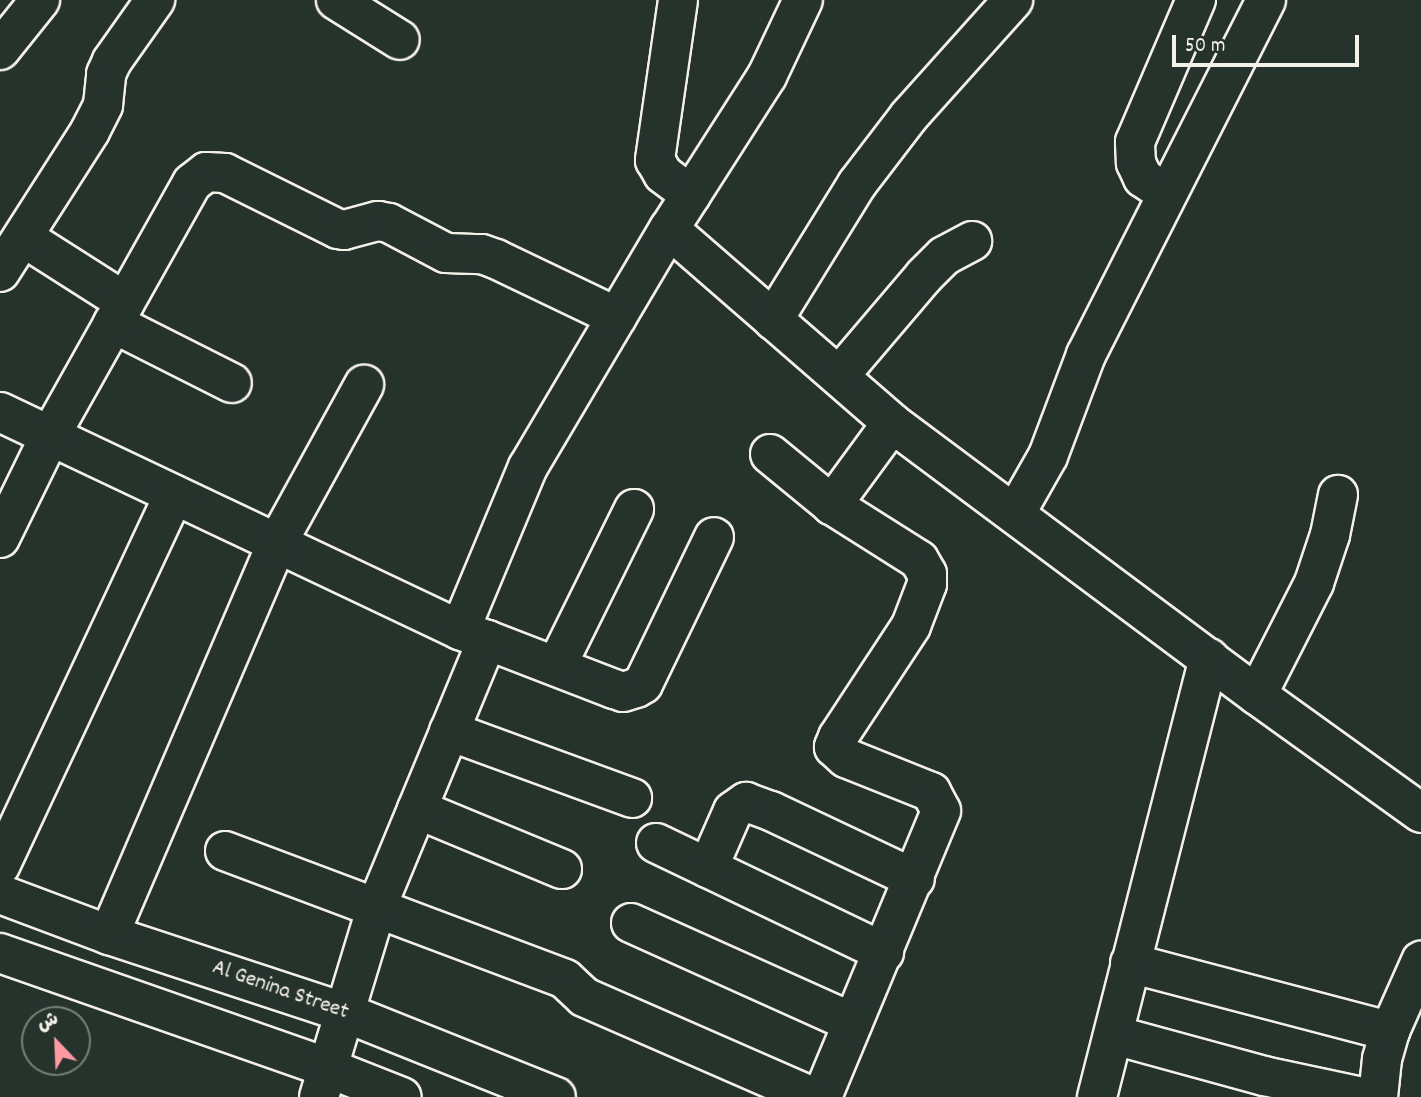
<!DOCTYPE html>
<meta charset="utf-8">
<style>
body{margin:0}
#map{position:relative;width:1421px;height:1097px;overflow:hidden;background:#26332d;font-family:Dekko,"Playpen Sans Arabic",sans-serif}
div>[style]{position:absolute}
.roads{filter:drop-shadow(2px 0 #f4f1e8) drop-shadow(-2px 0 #f4f1e8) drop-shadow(0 2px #f4f1e8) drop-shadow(0 -2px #f4f1e8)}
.minor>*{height:38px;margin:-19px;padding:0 19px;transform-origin:19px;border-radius:19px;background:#26332d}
span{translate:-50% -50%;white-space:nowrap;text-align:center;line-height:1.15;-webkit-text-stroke:7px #26332d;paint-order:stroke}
.street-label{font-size:23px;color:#f4f1e8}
.north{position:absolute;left:21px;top:1006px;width:70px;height:70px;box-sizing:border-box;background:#26332d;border:2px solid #787f78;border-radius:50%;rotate:337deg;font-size:19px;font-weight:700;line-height:28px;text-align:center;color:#f4f1e8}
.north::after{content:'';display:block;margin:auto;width:24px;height:32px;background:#ff9aa2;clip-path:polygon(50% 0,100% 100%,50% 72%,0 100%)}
.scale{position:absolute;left:1172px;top:35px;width:187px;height:32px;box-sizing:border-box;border:4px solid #f4f1e8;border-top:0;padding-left:9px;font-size:21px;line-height:24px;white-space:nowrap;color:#f4f1e8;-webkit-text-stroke:5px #26332d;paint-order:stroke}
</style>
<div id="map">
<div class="roads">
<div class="minor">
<i style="left:336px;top:0;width:75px;rotate:32deg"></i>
<i style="left:678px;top:0;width:162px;rotate:98.2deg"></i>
<i style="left:655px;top:160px;width:16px;rotate:60deg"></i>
<i style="left:663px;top:174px;width:35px;rotate:37deg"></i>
<i style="left:0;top:50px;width:64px;rotate:-51.3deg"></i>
<i style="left:1167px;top:194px;width:29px;rotate:-146deg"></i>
<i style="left:1143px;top:178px;width:17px;rotate:-115deg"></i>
<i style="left:1136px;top:163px;width:21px;rotate:-93deg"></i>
<i style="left:1135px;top:142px;width:155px;rotate:-66.8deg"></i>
<i style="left:669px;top:229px;width:296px;rotate:41deg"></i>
<i style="left:892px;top:423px;width:102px;rotate:126.2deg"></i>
<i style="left:23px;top:237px;width:121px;rotate:32.5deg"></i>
<i style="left:0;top:272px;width:167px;rotate:-57.4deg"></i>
<i style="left:90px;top:131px;width:29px;rotate:-63deg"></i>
<i style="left:103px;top:105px;width:31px;rotate:-84deg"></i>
<i style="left:106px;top:74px;width:14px;rotate:-65deg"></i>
<i style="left:112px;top:61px;width:75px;rotate:-54.8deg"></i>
<i style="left:773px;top:320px;width:160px;rotate:-58.3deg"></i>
<i style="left:857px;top:184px;width:86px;rotate:-52.6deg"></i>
<i style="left:909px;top:116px;width:156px;rotate:-48.1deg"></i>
<i style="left:113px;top:323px;width:133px;rotate:26.8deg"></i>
<i style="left:839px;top:376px;width:131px;rotate:-49.6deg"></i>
<i style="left:924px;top:276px;width:28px;rotate:-45deg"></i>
<i style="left:944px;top:256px;width:32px;rotate:-28deg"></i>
<i style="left:0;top:412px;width:509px;rotate:25.36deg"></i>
<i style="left:460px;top:630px;width:177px;rotate:-67.4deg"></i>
<i style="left:528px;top:467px;width:277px;rotate:-59.4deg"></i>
<i style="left:669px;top:229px;width:182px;rotate:-57.4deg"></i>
<i style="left:767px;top:76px;width:84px;rotate:-64.7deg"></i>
<i style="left:892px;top:423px;width:455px;rotate:36.7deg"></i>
<i style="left:1257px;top:695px;width:202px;rotate:35.7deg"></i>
<i style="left:770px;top:454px;width:80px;rotate:39.4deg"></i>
<i style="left:832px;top:505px;width:103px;rotate:32.3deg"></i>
<i style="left:919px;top:560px;width:16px;rotate:60deg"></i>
<i style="left:927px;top:574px;width:10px;rotate:90deg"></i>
<i style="left:927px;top:584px;width:45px;rotate:110.9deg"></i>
<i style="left:911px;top:626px;width:133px;rotate:123.3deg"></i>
<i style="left:838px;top:737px;width:11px;rotate:112deg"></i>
<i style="left:834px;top:747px;width:16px;rotate:43deg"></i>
<i style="left:846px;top:758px;width:92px;rotate:21.8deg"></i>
<i style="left:931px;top:792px;width:21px;rotate:62deg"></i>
<i style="left:941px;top:811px;width:310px;rotate:112.6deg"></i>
<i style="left:1015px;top:514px;width:67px;rotate:-60.4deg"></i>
<i style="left:1048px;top:456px;width:108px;rotate:-69.4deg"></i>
<i style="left:1086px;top:355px;width:398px;rotate:-63.1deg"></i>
<i style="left:0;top:538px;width:114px;rotate:-63.9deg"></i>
<i style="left:50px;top:436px;width:290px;rotate:-60.7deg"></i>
<i style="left:192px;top:183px;width:18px;rotate:-38deg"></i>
<i style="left:206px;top:172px;width:19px;rotate:3deg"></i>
<i style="left:225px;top:173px;width:126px;rotate:26.4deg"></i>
<i style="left:338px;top:229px;width:6px;rotate:9deg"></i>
<i style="left:344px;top:230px;width:35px;rotate:-15deg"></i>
<i style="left:378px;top:221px;width:11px;rotate:10deg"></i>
<i style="left:389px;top:223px;width:64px;rotate:27.8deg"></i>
<i style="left:446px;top:253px;width:36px;rotate:2deg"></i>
<i style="left:482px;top:254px;width:15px;rotate:20deg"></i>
<i style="left:496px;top:259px;width:134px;rotate:25.6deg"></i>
<i style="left:487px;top:640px;width:136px;rotate:21.1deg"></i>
<i style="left:614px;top:689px;width:9px;rotate:18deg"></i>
<i style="left:623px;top:692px;width:14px;rotate:-17deg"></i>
<i style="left:636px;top:688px;width:8px;rotate:-30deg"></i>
<i style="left:643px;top:684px;width:163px;rotate:-64.2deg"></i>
<i style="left:557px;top:665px;width:174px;rotate:-63.7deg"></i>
<i style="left:1257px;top:695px;width:126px;rotate:-63deg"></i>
<i style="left:1314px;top:583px;width:51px;rotate:-71.6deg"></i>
<i style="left:1330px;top:535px;width:41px;rotate:-78.7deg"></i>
<i style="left:449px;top:731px;width:195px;rotate:20.1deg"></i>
<i style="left:417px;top:809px;width:157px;rotate:22.5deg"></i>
<i style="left:656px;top:843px;width:253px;rotate:25.6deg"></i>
<i style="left:225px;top:851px;width:363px;rotate:20.6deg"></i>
<i style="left:565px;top:979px;width:26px;rotate:43deg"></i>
<i style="left:584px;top:997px;width:250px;rotate:23.6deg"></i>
<i style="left:0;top:866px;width:410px;rotate:-64.9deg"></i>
<i style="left:708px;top:868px;width:62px;rotate:-66.3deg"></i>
<i style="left:733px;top:811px;width:16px;rotate:-35deg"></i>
<i style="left:746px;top:802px;width:27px;rotate:20deg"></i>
<i style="left:771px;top:811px;width:159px;rotate:25.3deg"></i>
<i style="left:0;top:894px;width:116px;rotate:20.6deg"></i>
<i style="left:109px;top:935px;width:250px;rotate:18.2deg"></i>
<i style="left:346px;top:1013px;width:226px;rotate:21.8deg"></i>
<i style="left:631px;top:923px;width:243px;rotate:24.2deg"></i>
<i style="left:109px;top:935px;width:424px;rotate:-66.8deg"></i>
<i style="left:276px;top:545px;width:183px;rotate:-61.2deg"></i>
<i style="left:0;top:953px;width:348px;rotate:19.3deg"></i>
<i style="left:328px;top:1068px;width:79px;rotate:21.4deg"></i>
<i style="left:1130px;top:963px;width:269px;rotate:14.7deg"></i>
<i style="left:1114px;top:1035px;width:156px;rotate:15.3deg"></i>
<i style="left:1264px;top:1076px;width:101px;rotate:12deg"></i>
<i style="left:319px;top:1097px;width:200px;rotate:-73.1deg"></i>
<i style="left:377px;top:906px;width:288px;rotate:-67.5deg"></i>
<i style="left:487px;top:640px;width:29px;rotate:-160deg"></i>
<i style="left:1097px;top:1097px;width:453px;rotate:-75.7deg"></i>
<i style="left:1378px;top:1097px;width:38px;rotate:-84deg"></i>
<i style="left:1382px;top:1059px;width:29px;rotate:-74deg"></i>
<i style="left:1390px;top:1031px;width:77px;rotate:-66.1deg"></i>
</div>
</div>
<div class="street-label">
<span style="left:280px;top:991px;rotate:19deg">Al Genina Street</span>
</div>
<div class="north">ش</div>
<div class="scale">50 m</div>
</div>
